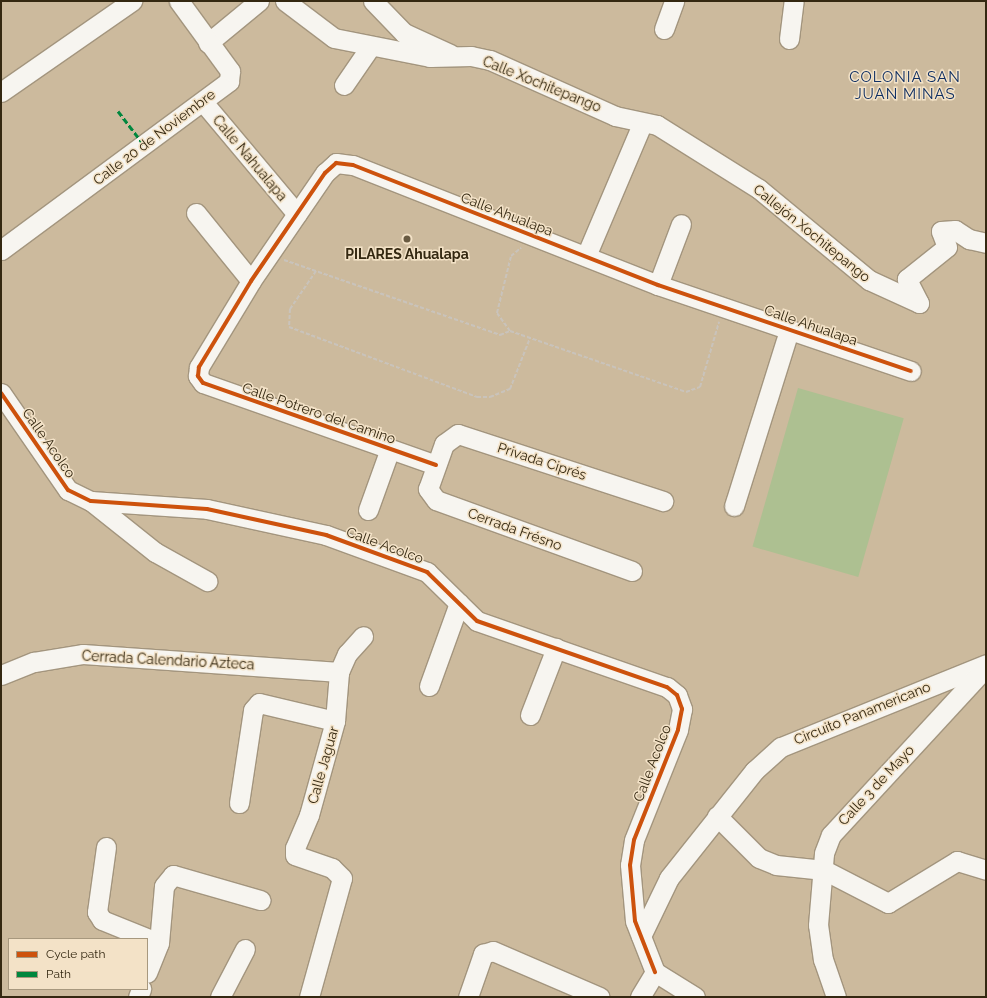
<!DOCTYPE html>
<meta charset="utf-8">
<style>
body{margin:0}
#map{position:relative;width:987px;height:998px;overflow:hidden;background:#ccba9d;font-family:Raleway,sans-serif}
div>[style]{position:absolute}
.green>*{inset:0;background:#adc091;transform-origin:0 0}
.path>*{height:2px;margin-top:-1px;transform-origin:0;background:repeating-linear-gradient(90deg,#c9c3bb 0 4px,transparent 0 6px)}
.roads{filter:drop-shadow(1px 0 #a3957e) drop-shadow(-1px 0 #a3957e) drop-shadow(0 1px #a3957e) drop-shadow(0 -1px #a3957e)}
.minor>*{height:19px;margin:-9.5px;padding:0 9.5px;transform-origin:9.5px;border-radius:9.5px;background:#f7f5f0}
.quiet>*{height:3px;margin-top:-1.5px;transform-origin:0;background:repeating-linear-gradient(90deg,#00873e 0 6px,transparent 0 9px)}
.cycleway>*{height:4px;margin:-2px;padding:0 2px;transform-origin:2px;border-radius:2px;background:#cd520d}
.dots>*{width:11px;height:11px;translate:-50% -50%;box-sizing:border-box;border:2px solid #f3e2c7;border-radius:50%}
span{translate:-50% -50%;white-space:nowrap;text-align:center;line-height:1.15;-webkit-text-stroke:3px #f3e2c7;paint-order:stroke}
.street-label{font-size:14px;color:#342811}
.poi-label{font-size:14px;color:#342811;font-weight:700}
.neighbourhood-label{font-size:15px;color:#0f2f63;letter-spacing:1px}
.frame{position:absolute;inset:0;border:2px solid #342811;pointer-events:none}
.legend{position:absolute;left:8px;top:938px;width:140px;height:52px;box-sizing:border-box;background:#f3e2c7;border:1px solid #a7987e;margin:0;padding:5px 7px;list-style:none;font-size:12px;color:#342811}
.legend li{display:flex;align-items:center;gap:8px;height:20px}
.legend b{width:20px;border:1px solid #a7987e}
</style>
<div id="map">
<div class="green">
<i style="left:798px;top:388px;width:110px;height:165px;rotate:16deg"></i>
</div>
<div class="path">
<i style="left:284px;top:260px;width:229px;rotate:19.1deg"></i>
<i style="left:500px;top:335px;width:11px;rotate:-22deg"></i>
<i style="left:510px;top:331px;width:186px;rotate:19.1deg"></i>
<i style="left:686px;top:392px;width:15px;rotate:-20deg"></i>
<i style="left:700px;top:387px;width:68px;rotate:-73.7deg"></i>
<i style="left:316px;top:271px;width:46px;rotate:124.4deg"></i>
<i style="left:290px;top:309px;width:18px;rotate:93deg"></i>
<i style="left:289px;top:327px;width:201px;rotate:20.4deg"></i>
<i style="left:477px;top:397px;width:13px"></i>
<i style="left:490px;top:397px;width:22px;rotate:-22deg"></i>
<i style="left:510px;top:389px;width:55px;rotate:-68.6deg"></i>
<i style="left:510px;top:331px;width:22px;rotate:-126deg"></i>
<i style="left:497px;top:313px;width:59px;rotate:-76.2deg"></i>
<i style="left:511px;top:256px;width:13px;rotate:-39deg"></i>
</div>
<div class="roads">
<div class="minor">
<i style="left:285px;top:1px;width:61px;rotate:37.1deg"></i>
<i style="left:334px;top:38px;width:98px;rotate:11.2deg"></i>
<i style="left:430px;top:57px;width:41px;rotate:-1.4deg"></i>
<i style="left:471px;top:56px;width:19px;rotate:12deg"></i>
<i style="left:490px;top:60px;width:137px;rotate:24.1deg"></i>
<i style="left:615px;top:116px;width:43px;rotate:12.1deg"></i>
<i style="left:657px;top:125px;width:120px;rotate:32.1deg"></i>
<i style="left:759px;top:189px;width:143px;rotate:39.6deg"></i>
<i style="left:869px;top:280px;width:55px;rotate:24.7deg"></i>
<i style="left:919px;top:303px;width:27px;rotate:-117deg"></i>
<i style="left:907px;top:279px;width:51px;rotate:-38.7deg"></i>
<i style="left:947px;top:247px;width:17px;rotate:-111deg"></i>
<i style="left:941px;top:231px;width:14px;rotate:-4deg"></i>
<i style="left:955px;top:230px;width:17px;rotate:33deg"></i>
<i style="left:969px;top:239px;width:17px;rotate:13deg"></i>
<i style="left:373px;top:1px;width:45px;rotate:45.9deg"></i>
<i style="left:404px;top:33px;width:51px;rotate:24.5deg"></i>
<i style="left:664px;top:29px;width:30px;rotate:-70deg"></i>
<i style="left:789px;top:39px;width:38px;rotate:-83deg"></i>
<i style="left:208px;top:43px;width:66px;rotate:-39.5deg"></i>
<i style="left:344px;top:85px;width:46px;rotate:-55.6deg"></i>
<i style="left:1px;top:92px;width:160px;rotate:-34.8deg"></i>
<i style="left:203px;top:102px;width:146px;rotate:50deg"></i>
<i style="left:196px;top:213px;width:87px;rotate:51deg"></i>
<i style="left:1px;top:250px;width:284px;rotate:-36.5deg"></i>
<i style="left:229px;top:81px;width:10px;rotate:-84deg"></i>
<i style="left:230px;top:71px;width:87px;rotate:-126.1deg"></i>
<i style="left:586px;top:256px;width:143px;rotate:-67deg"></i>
<i style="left:658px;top:285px;width:65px;rotate:-69.3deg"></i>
<i style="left:1px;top:393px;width:118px;rotate:55.4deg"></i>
<i style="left:68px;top:490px;width:25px;rotate:26deg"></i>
<i style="left:91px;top:501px;width:116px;rotate:3.9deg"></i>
<i style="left:207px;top:509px;width:122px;rotate:12.3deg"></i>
<i style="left:326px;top:535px;width:108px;rotate:20.1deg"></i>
<i style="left:427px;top:572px;width:70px;rotate:44.4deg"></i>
<i style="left:477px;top:621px;width:201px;rotate:19.2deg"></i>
<i style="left:667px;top:687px;width:13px;rotate:39deg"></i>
<i style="left:677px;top:695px;width:15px;rotate:70deg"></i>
<i style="left:682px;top:709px;width:21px;rotate:101deg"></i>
<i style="left:678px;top:730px;width:118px;rotate:111.8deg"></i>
<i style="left:634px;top:840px;width:25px;rotate:99deg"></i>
<i style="left:630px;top:865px;width:56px;rotate:84.9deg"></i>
<i style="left:635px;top:921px;width:55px;rotate:68.6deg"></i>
<i style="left:436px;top:465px;width:247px;rotate:-160.6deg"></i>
<i style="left:203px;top:383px;width:9px;rotate:-126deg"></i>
<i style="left:198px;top:376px;width:9px;rotate:-84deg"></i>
<i style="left:199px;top:367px;width:100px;rotate:-58.8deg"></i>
<i style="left:251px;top:281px;width:131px;rotate:-55.6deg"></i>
<i style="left:325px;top:173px;width:15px;rotate:-42deg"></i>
<i style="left:336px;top:163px;width:17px;rotate:7deg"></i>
<i style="left:353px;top:165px;width:328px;rotate:21.5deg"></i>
<i style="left:658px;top:285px;width:267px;rotate:18.8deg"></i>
<i style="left:91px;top:501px;width:82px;rotate:38.6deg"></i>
<i style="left:155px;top:552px;width:60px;rotate:29.1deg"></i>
<i style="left:734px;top:506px;width:184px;rotate:-72.6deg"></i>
<i style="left:368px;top:510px;width:65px;rotate:-70.2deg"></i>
<i style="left:632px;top:571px;width:208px;rotate:-160.1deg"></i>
<i style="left:436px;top:500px;width:14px;rotate:-126deg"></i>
<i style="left:428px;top:489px;width:48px;rotate:-70.4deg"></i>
<i style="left:444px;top:444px;width:17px;rotate:-36deg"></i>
<i style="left:458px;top:434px;width:216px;rotate:18.1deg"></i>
<i style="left:1px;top:675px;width:35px;rotate:-22deg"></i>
<i style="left:34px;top:662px;width:50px;rotate:-9.3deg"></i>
<i style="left:83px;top:654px;width:257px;rotate:4deg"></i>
<i style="left:429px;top:686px;width:88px;rotate:-70.1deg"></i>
<i style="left:530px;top:715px;width:72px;rotate:-68.8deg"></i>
<i style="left:239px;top:803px;width:94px;rotate:-81.4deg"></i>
<i style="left:253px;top:710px;width:9px;rotate:-49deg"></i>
<i style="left:259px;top:703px;width:78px;rotate:13.3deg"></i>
<i style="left:717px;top:816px;width:59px;rotate:45deg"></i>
<i style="left:759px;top:858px;width:18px;rotate:22deg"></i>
<i style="left:776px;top:865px;width:48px;rotate:5.9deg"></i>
<i style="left:824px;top:870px;width:72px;rotate:27.3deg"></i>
<i style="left:888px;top:903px;width:81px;rotate:-31.3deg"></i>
<i style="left:957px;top:861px;width:30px;rotate:17deg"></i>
<i style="left:106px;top:847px;width:66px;rotate:97.9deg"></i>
<i style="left:97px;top:912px;width:9px;rotate:58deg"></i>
<i style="left:102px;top:920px;width:61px;rotate:22deg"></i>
<i style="left:159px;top:943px;width:32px;rotate:112deg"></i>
<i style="left:641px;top:936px;width:64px;rotate:-64.2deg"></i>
<i style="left:669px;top:878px;width:137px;rotate:-51.5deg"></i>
<i style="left:754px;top:771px;width:36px;rotate:-42deg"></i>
<i style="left:781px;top:747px;width:221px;rotate:-22deg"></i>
<i style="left:159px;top:943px;width:57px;rotate:-85deg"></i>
<i style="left:164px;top:886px;width:14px;rotate:-51deg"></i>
<i style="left:173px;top:875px;width:91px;rotate:16deg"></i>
<i style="left:655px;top:972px;width:47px;rotate:32deg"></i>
<i style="left:138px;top:997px;width:9px;rotate:-69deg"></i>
<i style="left:220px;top:997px;width:54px;rotate:-62.5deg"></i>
<i style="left:309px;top:997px;width:123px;rotate:-74.5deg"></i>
<i style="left:342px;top:878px;width:14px;rotate:-135deg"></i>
<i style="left:332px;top:868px;width:39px;rotate:-161deg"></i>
<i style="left:295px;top:855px;width:7px;rotate:-90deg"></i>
<i style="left:295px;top:848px;width:36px;rotate:-67deg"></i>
<i style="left:309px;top:815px;width:98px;rotate:-74.5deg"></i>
<i style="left:335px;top:721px;width:49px;rotate:-85.3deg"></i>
<i style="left:339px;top:672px;width:20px;rotate:-66deg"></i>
<i style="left:347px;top:654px;width:24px;rotate:-48deg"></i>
<i style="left:468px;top:997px;width:46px;rotate:-70.8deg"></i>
<i style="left:483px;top:954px;width:10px;rotate:-17deg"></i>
<i style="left:493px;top:951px;width:116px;rotate:23.3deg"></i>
<i style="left:640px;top:997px;width:29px;rotate:-59deg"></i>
<i style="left:836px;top:997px;width:39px;rotate:-109deg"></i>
<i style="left:823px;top:960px;width:35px;rotate:-98deg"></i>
<i style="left:818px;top:925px;width:72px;rotate:-85.2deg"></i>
<i style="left:824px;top:853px;width:19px;rotate:-69deg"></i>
<i style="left:831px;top:835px;width:229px;rotate:-47.3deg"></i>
</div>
</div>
<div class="quiet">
<i style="left:118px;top:111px;width:43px;rotate:52.6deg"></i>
</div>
<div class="cycleway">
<i style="left:1px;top:393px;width:118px;rotate:55.4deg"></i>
<i style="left:68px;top:490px;width:25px;rotate:26deg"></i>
<i style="left:91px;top:501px;width:116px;rotate:3.9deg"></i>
<i style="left:207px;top:509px;width:122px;rotate:12.3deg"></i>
<i style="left:326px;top:535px;width:108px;rotate:20.1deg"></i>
<i style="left:427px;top:572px;width:70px;rotate:44.4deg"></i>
<i style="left:477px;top:621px;width:201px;rotate:19.2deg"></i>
<i style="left:667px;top:687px;width:13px;rotate:39deg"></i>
<i style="left:677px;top:695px;width:15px;rotate:70deg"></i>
<i style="left:682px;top:709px;width:21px;rotate:101deg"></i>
<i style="left:678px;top:730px;width:118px;rotate:111.8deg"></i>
<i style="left:634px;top:840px;width:25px;rotate:99deg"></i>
<i style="left:630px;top:865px;width:56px;rotate:84.9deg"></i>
<i style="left:635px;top:921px;width:55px;rotate:68.6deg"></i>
<i style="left:436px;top:465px;width:247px;rotate:-160.6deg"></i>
<i style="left:203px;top:383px;width:9px;rotate:-126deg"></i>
<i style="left:198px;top:376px;width:9px;rotate:-84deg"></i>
<i style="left:199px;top:367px;width:100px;rotate:-58.8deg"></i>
<i style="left:251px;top:281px;width:131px;rotate:-55.6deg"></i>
<i style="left:325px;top:173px;width:15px;rotate:-42deg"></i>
<i style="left:336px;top:163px;width:17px;rotate:7deg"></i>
<i style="left:353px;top:165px;width:328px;rotate:21.5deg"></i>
<i style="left:658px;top:285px;width:267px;rotate:18.8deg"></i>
</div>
<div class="dots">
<i style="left:407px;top:239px;background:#695b42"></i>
</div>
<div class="street-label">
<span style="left:542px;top:84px;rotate:22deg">Calle Xochitepango</span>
<span style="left:154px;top:137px;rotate:-37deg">Calle 20 de Noviembre</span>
<span style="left:250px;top:158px;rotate:50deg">Calle Nahualapa</span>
<span style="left:507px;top:214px;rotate:21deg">Calle Ahualapa</span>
<span style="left:812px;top:233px;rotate:39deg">Callejón Xochitepango</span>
<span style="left:811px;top:325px;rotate:19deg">Calle Ahualapa</span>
<span style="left:319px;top:413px;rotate:19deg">Calle Potrero del Camino</span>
<span style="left:49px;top:443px;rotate:55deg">Calle Acolco</span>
<span style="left:542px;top:461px;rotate:18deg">Privada Ciprés</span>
<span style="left:515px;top:529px;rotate:20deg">Cerrada Frésno</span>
<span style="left:385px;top:545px;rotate:20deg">Calle Acolco</span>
<span style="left:168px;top:660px;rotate:3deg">Cerrada Calendario Azteca</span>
<span style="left:862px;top:713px;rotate:-22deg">Circuito Panamericano</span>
<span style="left:652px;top:763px;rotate:-69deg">Calle Acolco</span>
<span style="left:323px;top:765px;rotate:-74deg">Calle Jaguar</span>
<span style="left:876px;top:785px;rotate:-47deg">Calle 3 de Mayo</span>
</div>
<div class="poi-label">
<span style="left:407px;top:254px">PILARES Ahualapa</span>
</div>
<div class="neighbourhood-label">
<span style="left:905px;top:86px">COLONIA SAN<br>JUAN MINAS</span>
</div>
<div class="frame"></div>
<ul class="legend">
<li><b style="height:5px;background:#cd520d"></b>Cycle path</li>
<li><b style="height:5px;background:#00873e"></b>Path</li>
</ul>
</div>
